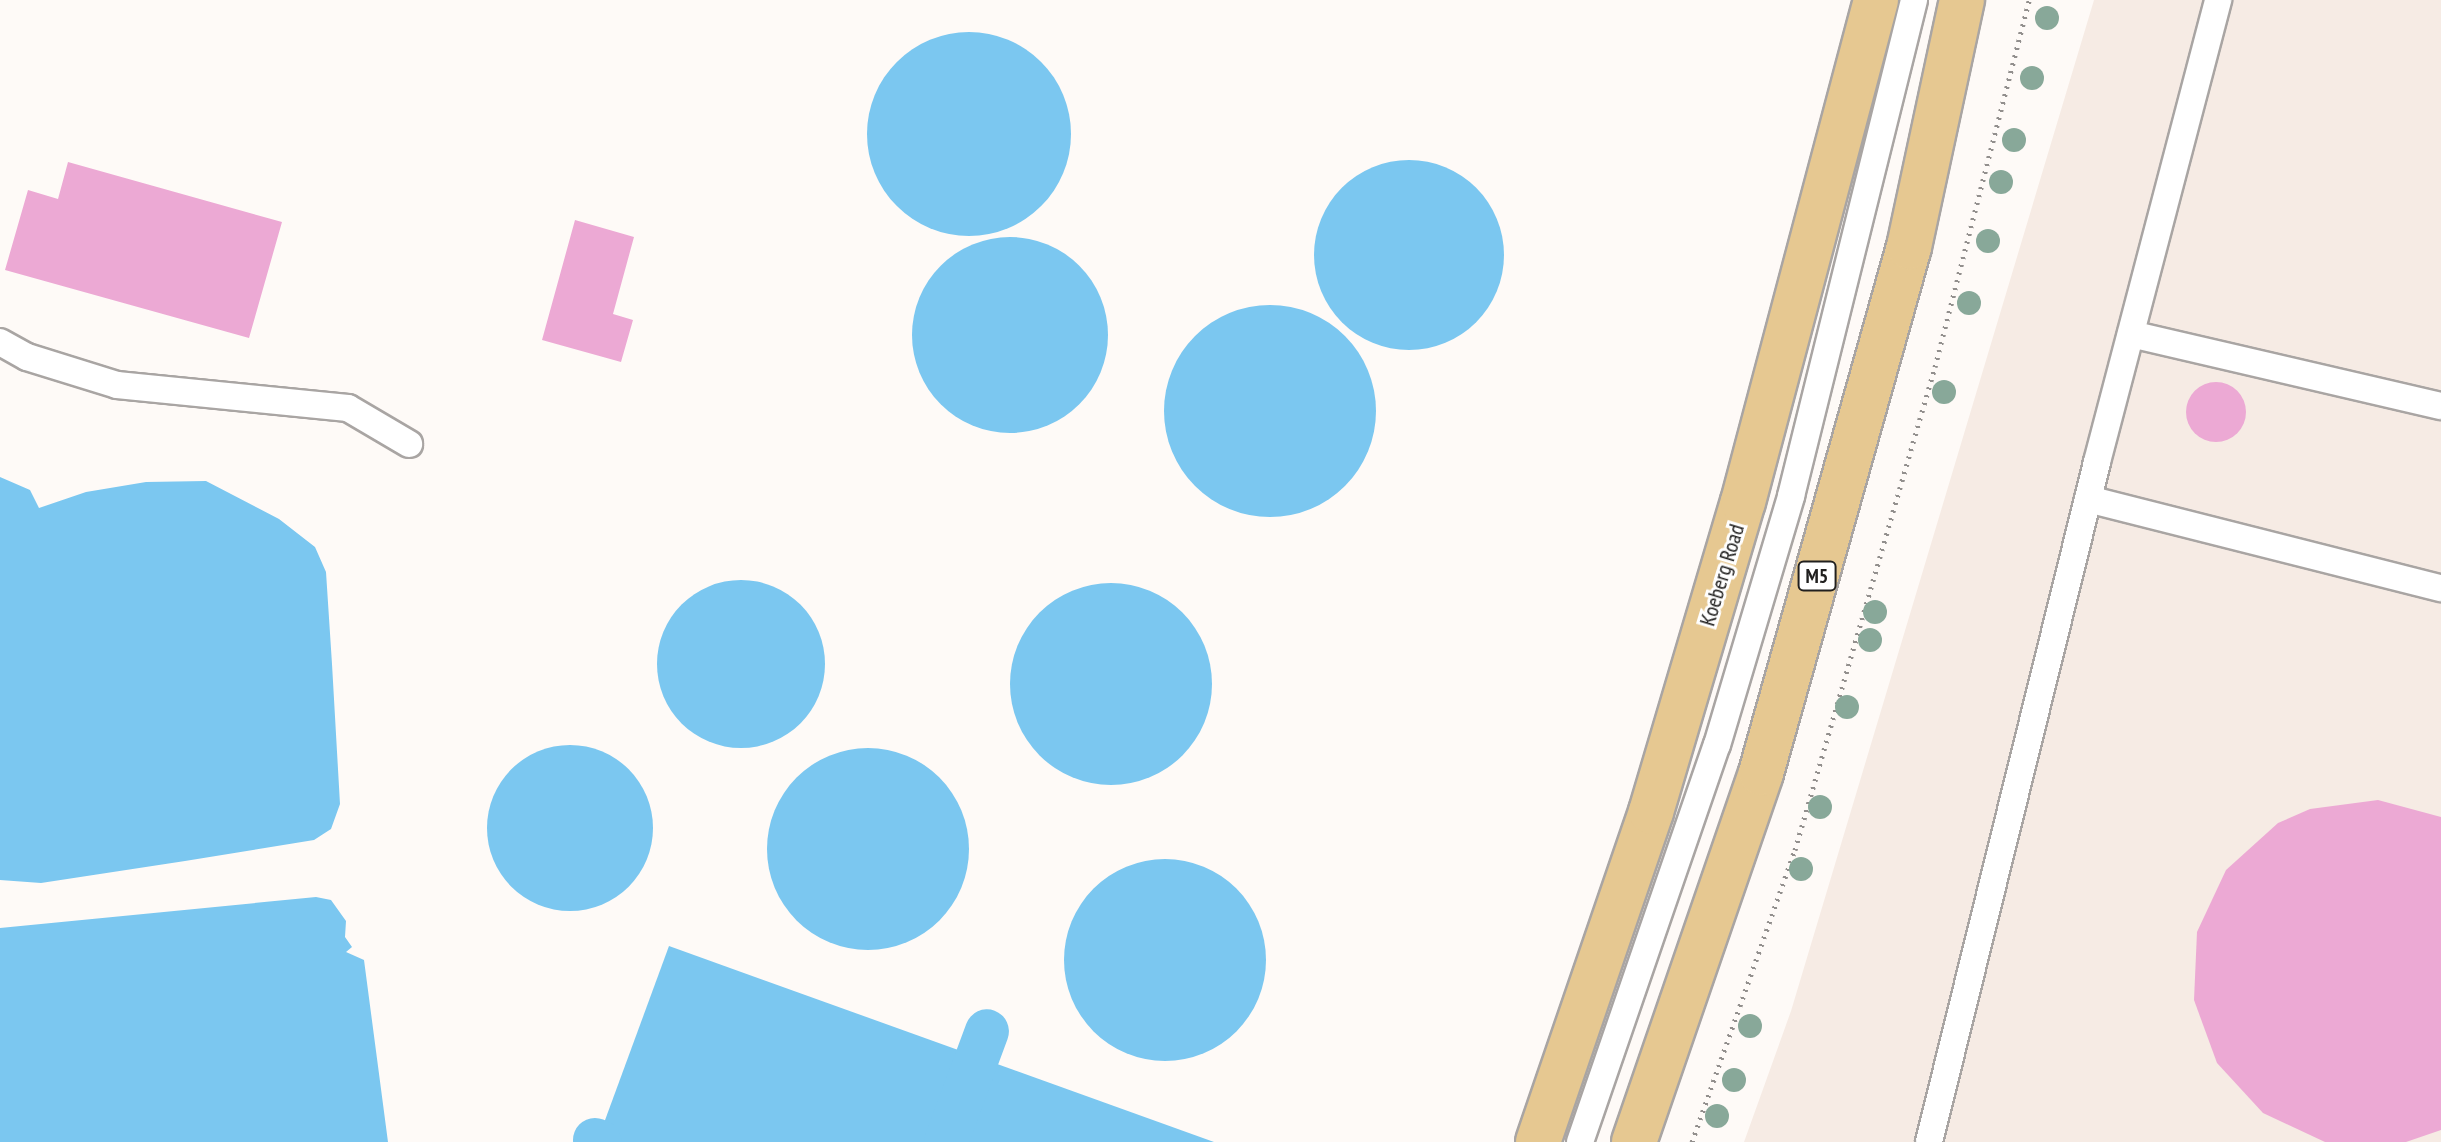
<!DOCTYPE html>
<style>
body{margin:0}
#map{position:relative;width:2441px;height:1142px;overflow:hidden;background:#fefaf7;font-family:"PT Sans Narrow",sans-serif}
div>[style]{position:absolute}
.built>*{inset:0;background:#f6ebe4}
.water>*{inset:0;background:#7bc7f0}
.round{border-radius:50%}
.canal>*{height:44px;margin:-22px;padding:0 22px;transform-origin:22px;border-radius:22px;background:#7bc7f0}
.building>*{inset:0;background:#eca9d4}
.path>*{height:5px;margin-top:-2.5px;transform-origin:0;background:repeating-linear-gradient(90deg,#928f8d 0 2px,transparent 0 8px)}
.roads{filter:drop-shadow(2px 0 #a9a5a3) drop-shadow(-2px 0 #a9a5a3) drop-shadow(0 2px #a9a5a3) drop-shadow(0 -2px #a9a5a3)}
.lane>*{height:26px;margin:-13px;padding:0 13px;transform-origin:13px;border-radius:13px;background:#fff}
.primary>*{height:44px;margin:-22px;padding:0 22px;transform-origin:22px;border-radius:22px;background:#e6c891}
.trees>*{width:24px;height:24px;margin:-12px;border-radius:50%;background:#88a899}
span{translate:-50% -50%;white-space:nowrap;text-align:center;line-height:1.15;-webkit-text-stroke:6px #fff;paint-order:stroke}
.shield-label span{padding:2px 6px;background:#fff;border:2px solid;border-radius:6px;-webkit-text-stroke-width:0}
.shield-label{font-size:20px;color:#21201f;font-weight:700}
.street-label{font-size:22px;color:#21201f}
</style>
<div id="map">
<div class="built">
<i style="clip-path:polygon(2094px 0,2441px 0,2441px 1142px,1744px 1142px,1791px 1011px)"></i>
</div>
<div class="water">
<i class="round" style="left:867px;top:32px;width:204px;height:204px"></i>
<i class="round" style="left:1314px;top:160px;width:190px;height:190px"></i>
<i class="round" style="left:912px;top:237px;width:196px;height:196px"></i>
<i class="round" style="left:1164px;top:305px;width:212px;height:212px"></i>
<i style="clip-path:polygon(0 477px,30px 490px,39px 508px,86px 492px,146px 482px,206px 481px,279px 519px,315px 547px,326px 572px,332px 664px,340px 804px,331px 829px,314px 840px,185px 861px,41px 883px,0 880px)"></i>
<i class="round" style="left:657px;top:580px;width:168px;height:168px"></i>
<i class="round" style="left:1010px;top:583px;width:202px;height:202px"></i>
<i class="round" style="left:487px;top:745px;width:166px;height:166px"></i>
<i class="round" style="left:767px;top:748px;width:202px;height:202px"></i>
<i class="round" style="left:1064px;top:859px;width:202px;height:202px"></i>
<i style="clip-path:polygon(316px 897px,331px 900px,346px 921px,345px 937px,352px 947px,346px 952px,364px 960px,388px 1142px,0 1142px,0 928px)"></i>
<i style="clip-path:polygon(669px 946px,1214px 1142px,597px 1142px)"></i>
</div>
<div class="canal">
<i style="left:595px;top:1140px;width:5px;rotate:22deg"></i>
<i style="left:946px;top:1142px;width:118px;rotate:-69.7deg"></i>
</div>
<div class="building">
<i style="clip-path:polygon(68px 162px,282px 222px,249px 338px,5px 270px,28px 190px,58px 199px)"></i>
<i style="clip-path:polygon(575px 220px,634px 237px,613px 314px,633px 320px,621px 362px,542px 340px)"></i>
<i class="round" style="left:2186px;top:382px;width:60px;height:60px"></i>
<i style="clip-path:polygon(2378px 800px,2441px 817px,2441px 1130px,2406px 1142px,2325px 1142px,2263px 1113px,2217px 1063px,2194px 1000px,2197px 932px,2226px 870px,2278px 823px,2310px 809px)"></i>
</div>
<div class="path">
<i style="left:1692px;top:1142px;width:310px;rotate:-70.6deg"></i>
<i style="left:1795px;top:850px;width:503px;rotate:-73.84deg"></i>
<i style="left:1935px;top:367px;width:379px;rotate:-75.6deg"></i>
</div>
<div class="roads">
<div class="lane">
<i style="left:2131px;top:334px;width:318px;rotate:13.1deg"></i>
<i style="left:0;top:342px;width:31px;rotate:29deg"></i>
<i style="left:27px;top:357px;width:94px;rotate:17.3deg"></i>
<i style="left:117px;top:385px;width:232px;rotate:5.7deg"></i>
<i style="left:348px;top:408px;width:71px;rotate:30.5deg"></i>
<i style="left:2088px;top:499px;width:364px;rotate:14.2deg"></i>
<i style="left:1580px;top:1142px;width:420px;rotate:-71deg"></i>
<i style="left:1717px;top:745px;width:260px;rotate:-73.4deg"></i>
<i style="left:1791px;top:496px;width:511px;rotate:-76.07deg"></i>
<i style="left:1929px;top:1142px;width:700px;rotate:-76.12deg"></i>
<i style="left:2097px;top:462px;width:478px;rotate:-75.3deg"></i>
</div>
<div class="primary">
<i style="left:1538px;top:1142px;width:349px;rotate:-71.1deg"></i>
<i style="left:1651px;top:812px;width:323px;rotate:-73.5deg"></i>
<i style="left:1743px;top:502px;width:519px;rotate:-75.16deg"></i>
<i style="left:1634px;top:1142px;width:390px;rotate:-71deg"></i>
<i style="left:1761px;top:773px;width:546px;rotate:-74.29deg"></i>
<i style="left:1909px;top:247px;width:253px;rotate:-77.9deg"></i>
</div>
</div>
<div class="trees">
<i style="left:2047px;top:18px"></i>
<i style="left:2032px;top:78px"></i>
<i style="left:2014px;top:140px"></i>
<i style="left:2001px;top:182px"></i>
<i style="left:1988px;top:241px"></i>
<i style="left:1969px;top:303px"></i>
<i style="left:1944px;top:392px"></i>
<i style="left:1875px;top:612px"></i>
<i style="left:1870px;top:640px"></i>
<i style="left:1847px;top:707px"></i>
<i style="left:1820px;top:807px"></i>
<i style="left:1801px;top:869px"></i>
<i style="left:1750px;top:1026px"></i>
<i style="left:1734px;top:1080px"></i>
<i style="left:1717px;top:1116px"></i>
</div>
<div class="shield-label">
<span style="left:1817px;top:576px">M5</span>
</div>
<div class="street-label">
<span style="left:1722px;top:575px;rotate:-73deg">Koeberg Road</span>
</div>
</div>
